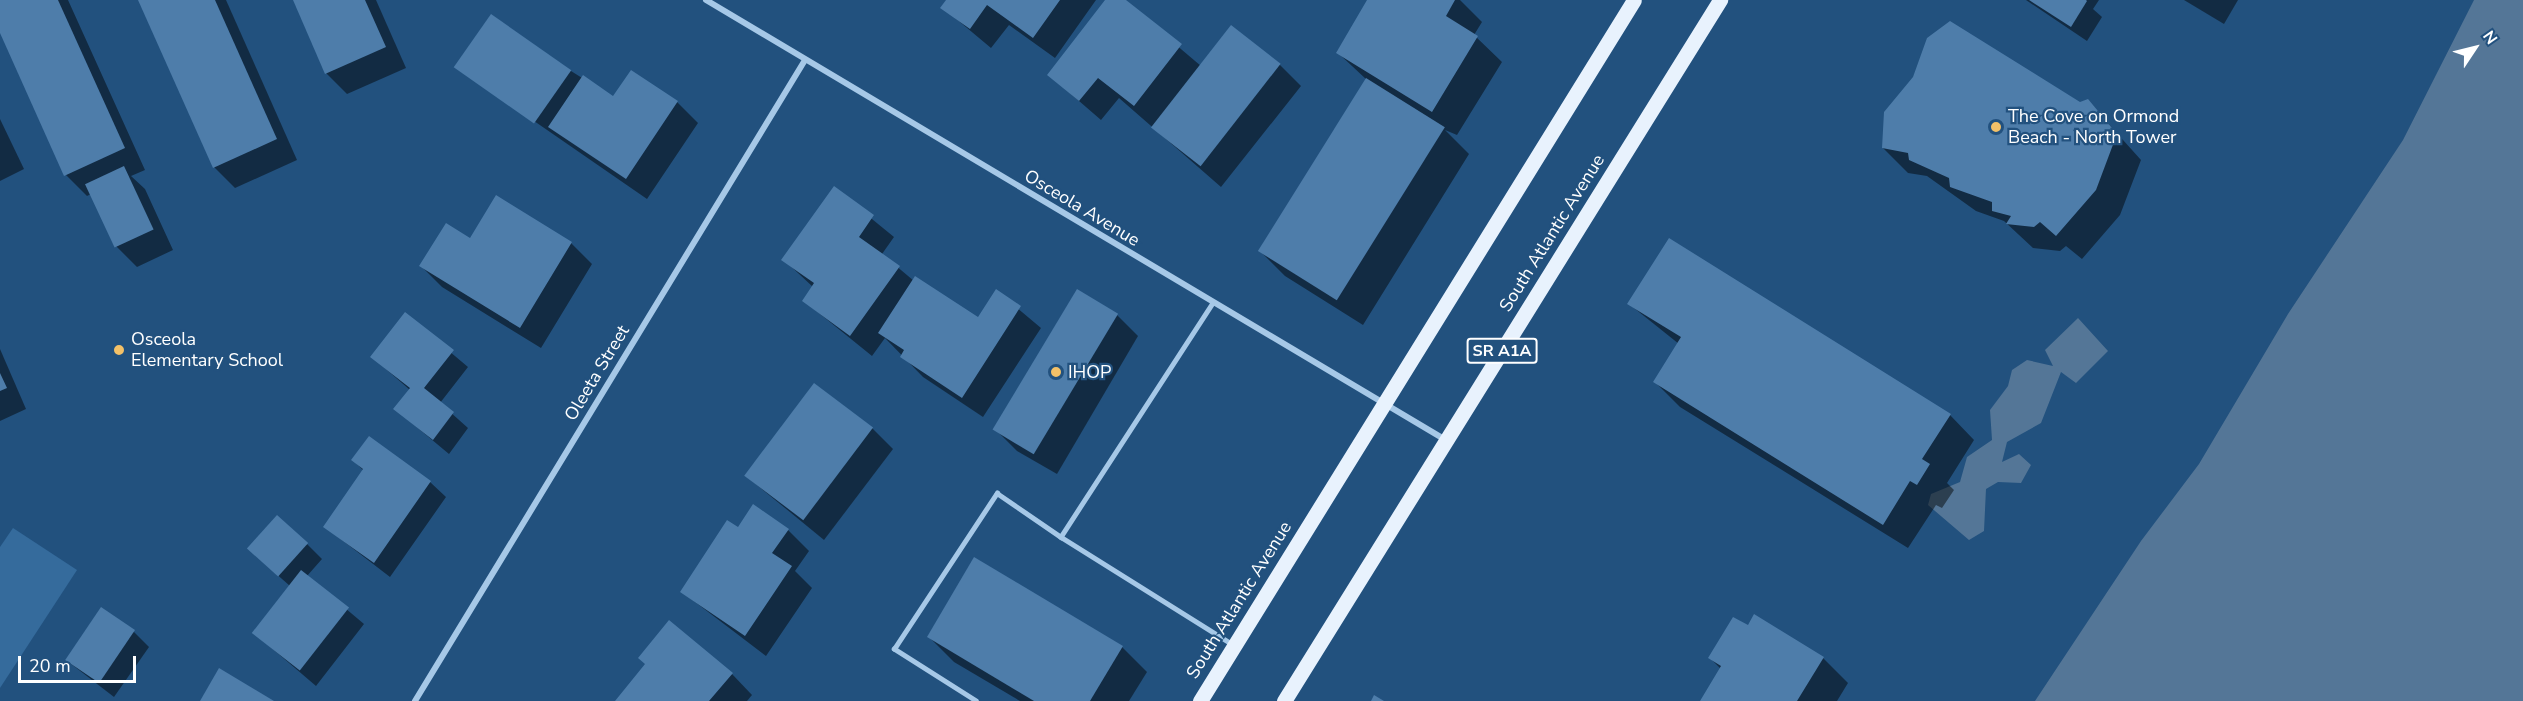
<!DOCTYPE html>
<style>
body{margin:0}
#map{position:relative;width:2523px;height:701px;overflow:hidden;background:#22517e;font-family:"Nunito Sans",sans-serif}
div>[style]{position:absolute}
.green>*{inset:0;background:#356b9c}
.water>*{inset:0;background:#547697}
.shadow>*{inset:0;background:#0007}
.building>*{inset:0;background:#4e7daa;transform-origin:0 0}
.service>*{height:4.5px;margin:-2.25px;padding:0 2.25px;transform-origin:2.25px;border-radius:2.25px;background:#a6c8e7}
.minor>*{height:6px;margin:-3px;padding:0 3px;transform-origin:3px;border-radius:3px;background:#a6c8e7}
.primary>*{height:15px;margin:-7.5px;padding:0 7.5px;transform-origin:7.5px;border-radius:7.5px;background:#e8f2fd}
.dots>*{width:16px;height:16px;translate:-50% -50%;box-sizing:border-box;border:3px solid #22517e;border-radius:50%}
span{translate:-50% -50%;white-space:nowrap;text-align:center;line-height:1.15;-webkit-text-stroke:4.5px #22517e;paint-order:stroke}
.shield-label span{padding:2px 4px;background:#22517e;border:2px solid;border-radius:4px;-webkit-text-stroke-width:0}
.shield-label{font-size:16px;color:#fff;font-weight:700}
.poi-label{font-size:18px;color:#fff}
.left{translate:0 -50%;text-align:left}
.street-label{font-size:18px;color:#fff}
.north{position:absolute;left:2445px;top:18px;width:60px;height:60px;-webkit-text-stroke:4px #22517e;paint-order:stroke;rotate:55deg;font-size:16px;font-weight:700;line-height:24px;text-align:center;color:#fff}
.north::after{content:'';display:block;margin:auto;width:21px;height:27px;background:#fff;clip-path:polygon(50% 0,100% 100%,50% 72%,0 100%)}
.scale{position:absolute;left:18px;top:656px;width:118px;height:27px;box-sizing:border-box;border:3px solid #fff;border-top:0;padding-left:8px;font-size:18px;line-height:21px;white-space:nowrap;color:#fff;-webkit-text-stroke:4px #22517e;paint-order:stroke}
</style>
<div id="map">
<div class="green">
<i style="clip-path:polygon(13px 528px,77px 570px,0 688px,0 547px)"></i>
</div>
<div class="water">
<i style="clip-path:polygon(2474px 0,2523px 0,2523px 701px,2035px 701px,2141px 541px,2199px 464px,2288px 314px,2403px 140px)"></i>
<i style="clip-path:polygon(2078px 318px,2108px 351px,2076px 383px,2061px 372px,2041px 423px,2007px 442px,2002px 462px,2019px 454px,2031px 465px,2021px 483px,1998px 482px,1986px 489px,1984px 531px,1969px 540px,1928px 505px,1931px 494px,1960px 482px,1967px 457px,1992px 440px,1990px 410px,2008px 386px,2012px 370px,2027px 360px,2053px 366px,2045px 350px)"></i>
</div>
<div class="shadow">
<i style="clip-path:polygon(0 0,68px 0,145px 170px,131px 176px,145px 189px,173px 250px,137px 267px,116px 246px,91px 194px,87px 196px,66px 175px,0 30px)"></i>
<i style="clip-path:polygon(139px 0,226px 0,297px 160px,235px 188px,214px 167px)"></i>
<i style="clip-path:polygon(294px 0,376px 0,406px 68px,347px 94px,326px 73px)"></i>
<i style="clip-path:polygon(948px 0,1096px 0,1055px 58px,1009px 25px,991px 48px,942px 7px)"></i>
<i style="clip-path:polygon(1107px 0,1123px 0,1201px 66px,1280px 65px,1301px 86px,1221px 187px,1119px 98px,1101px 120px,1049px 75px)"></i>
<i style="clip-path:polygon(1369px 0,1460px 0,1482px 22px,1474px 35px,1502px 62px,1457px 135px,1445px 130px,1469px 154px,1363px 325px,1285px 276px,1260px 251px,1367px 80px,1337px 52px)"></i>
<i style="clip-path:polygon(2026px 0,2099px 0,2093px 9px,2102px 17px,2087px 41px)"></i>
<i style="clip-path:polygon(2184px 0,2238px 0,2224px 24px)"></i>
<i style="clip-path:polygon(456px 67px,571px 71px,614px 98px,677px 102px,698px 123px,647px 199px)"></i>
<i style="clip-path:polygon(2088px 101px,2141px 160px,2120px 215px,2082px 259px,2066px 246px,2060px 251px,2033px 248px,2004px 221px,1976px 211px,1927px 176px,1908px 173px,1883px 148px)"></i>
<i style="clip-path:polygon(0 119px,24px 169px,0 181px)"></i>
<i style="clip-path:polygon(834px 188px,894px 237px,882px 254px,914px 281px,979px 320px,997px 291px,1041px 328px,983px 417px,923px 377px,885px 338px,872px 356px,804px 301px,813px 287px,783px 259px)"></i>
<i style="clip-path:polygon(496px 197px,571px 243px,592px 264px,541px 348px,442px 287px,421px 266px,471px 240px)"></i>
<i style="clip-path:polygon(1629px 304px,1950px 415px,1974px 440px,1947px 483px,1954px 490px,1942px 508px,1936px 505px,1908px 548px,1680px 407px,1655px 382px,1679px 344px)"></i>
<i style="clip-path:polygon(405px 314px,468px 367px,440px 403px,468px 428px,449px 454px,395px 409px,410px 390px,372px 357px)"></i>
<i style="clip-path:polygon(1117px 315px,1138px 336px,1057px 474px,1017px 451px,996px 430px)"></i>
<i style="clip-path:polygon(0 349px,26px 409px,0 421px)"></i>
<i style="clip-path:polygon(872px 428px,893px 449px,824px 540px,746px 476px)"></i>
<i style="clip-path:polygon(353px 460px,430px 482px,446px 497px,390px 577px,325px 527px,364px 471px)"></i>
<i style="clip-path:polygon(738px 529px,788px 530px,809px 551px,795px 571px,812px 588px,766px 656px,682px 592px)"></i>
<i style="clip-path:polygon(307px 544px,322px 559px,307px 576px,364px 624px,316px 686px,254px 633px,290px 586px,265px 564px)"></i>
<i style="clip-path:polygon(134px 632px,149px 647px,114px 697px,66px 660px)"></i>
<i style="clip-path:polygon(929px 637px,1122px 647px,1147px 672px,1129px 701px,1020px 701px,954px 662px)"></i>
<i style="clip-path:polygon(1710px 658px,1823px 658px,1848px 683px,1837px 701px,1702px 701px,1721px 669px)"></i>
<i style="clip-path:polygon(732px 674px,752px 695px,747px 701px,616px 701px)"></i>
</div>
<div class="building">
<i style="clip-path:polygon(0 0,58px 0,125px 148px,64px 176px,0 33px)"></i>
<i style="clip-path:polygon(138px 0,215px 0,277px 139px,213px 168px)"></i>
<i style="clip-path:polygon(293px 0,365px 0,386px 47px,325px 74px)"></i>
<i style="clip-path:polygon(946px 0,1060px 0,1033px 38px,987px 5px,970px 29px,940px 8px)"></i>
<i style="clip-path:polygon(1105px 0,1126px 0,1182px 44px,1134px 106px,1098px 78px,1079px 101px,1047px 75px)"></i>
<i style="clip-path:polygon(1367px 0,1455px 0,1446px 16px,1478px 36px,1432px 112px,1336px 53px)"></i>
<i style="clip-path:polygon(2029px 0,2086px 0,2087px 1px,2071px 27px)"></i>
<i style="left:491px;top:14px;width:98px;height:65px;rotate:35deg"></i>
<i style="clip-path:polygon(1950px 21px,2080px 102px,2088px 99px,2117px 134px,2096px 190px,2056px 236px,2040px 222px,2034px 227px,2006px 224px,2011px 216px,1992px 211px,1992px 202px,1950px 187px,1949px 178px,1909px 160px,1908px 153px,1882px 148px,1884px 112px,1913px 77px,1927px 38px)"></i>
<i style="left:1231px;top:25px;width:63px;height:130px;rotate:38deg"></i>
<i style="clip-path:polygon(631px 70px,678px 101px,626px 179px,548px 127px,583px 75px,613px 96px)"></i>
<i style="left:1366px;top:78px;width:93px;height:204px;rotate:32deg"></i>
<i style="left:124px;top:166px;width:70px;height:43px;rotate:65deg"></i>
<i style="clip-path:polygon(834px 186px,874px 215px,859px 237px,900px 266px,850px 336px,802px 301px,814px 283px,781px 260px)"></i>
<i style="clip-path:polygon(496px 195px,572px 242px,520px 328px,419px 266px,446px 223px,470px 238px)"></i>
<i style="clip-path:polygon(1669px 238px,1951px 414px,1922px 459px,1930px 464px,1917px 485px,1910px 481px,1883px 525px,1653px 382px,1681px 337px,1627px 304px)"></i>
<i style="clip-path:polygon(915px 276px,978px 317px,996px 289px,1021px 306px,962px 398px,900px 357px,904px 350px,878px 333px)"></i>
<i style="left:1077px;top:289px;width:48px;height:164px;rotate:31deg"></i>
<i style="clip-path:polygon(405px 312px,454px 350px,424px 388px,454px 412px,433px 440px,393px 409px,410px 388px,370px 357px)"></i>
<i style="clip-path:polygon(0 373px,7px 388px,0 391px)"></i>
<i style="left:814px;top:383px;width:74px;height:116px;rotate:37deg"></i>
<i style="clip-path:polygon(369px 436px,431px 481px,374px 563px,323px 527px,363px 469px,351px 460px)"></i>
<i style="clip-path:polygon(753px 504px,789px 529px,772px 553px,792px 566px,745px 636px,680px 592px,727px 520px,738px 527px)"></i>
<i style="left:277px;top:515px;width:42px;height:45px;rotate:42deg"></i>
<i style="clip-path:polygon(974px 557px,1123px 646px,1090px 701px,1034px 701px,927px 637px)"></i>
<i style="left:301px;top:570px;width:61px;height:80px;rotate:38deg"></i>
<i style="left:101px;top:607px;width:41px;height:64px;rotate:34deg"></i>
<i style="clip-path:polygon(1754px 614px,1824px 657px,1797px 701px,1700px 701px,1721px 666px,1708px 658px,1733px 617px,1748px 625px)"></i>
<i style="clip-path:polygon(669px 620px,733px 673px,709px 701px,615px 701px,645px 664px,638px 658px)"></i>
<i style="clip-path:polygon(219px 668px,274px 701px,200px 701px)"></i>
<i style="clip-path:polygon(1374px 695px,1384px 701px,1371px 701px)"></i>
</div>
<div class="service">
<i style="left:1213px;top:303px;width:279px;rotate:123deg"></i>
<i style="left:1061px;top:537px;width:202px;rotate:32deg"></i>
<i style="left:976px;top:701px;width:97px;rotate:-147.6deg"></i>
<i style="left:894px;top:649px;width:187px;rotate:-56.6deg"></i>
<i style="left:997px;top:493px;width:78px;rotate:34.5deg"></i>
</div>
<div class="minor">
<i style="left:706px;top:0;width:859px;rotate:30.75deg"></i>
<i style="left:415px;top:701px;width:750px;rotate:-58.68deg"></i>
</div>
<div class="primary">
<i style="left:1200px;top:701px;width:824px;rotate:-58.24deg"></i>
<i style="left:1284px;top:701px;width:826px;rotate:-58.12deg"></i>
</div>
<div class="dots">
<i style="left:1996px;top:127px;background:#f3c168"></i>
<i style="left:119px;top:350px;background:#f3c168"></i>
<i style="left:1056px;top:372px;background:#f3c168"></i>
</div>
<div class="shield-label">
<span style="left:1502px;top:351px">SR A1A</span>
</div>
<div class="poi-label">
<span class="left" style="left:2008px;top:127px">The Cove on Ormond<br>Beach - North Tower</span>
<span class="left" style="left:131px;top:350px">Osceola<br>Elementary School</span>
<span class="left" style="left:1068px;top:372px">IHOP</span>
</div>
<div class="street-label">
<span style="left:1082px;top:208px;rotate:31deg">Osceola Avenue</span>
<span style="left:1552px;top:233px;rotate:-58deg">South Atlantic Avenue</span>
<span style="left:597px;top:373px;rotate:-59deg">Oleeta Street</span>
<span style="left:1239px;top:600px;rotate:-58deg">South Atlantic Avenue</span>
</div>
<div class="north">N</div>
<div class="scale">20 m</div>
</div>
